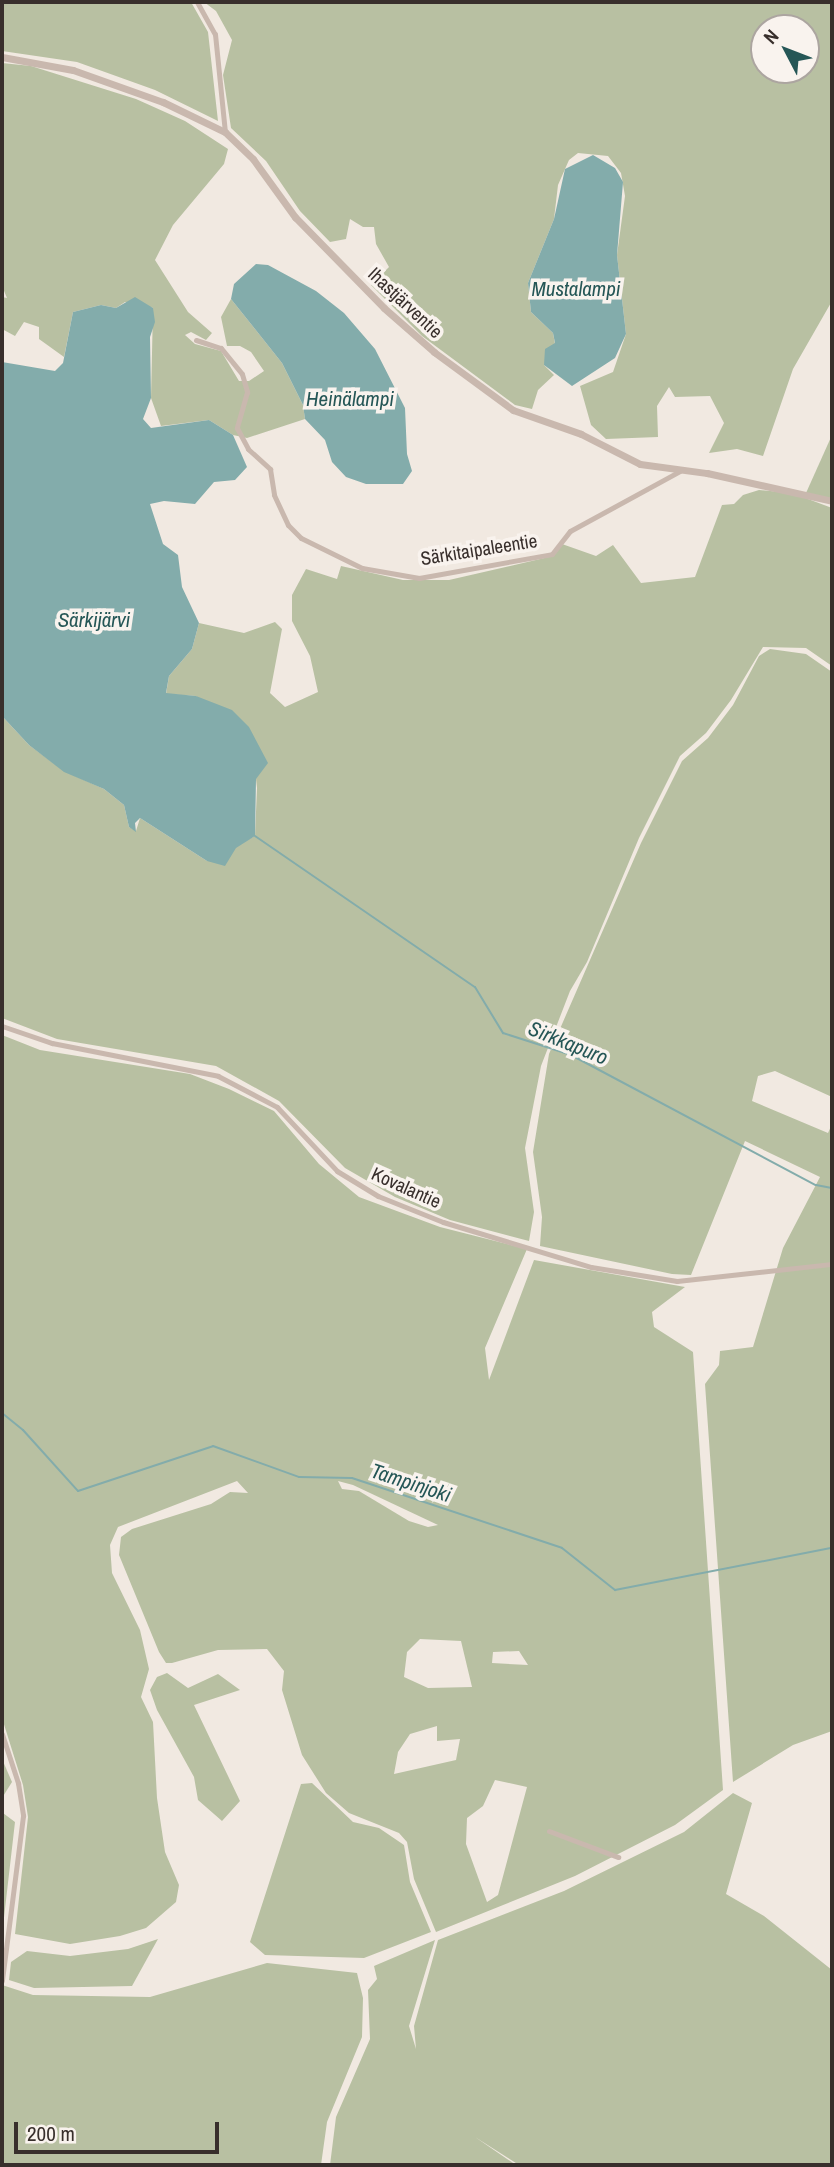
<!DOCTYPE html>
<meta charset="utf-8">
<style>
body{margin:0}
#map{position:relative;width:834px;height:2167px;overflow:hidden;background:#f1e9e1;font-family:"Archivo Narrow",sans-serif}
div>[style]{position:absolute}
.green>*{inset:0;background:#b8c0a2}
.water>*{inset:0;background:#83acab}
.stream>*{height:2px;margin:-1px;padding:0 1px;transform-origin:1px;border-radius:1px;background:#83acab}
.minor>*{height:5px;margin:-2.5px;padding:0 2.5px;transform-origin:2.5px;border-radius:2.5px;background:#c9b8ae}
.tertiary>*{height:7px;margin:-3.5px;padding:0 3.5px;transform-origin:3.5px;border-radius:3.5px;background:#c9b8ae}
span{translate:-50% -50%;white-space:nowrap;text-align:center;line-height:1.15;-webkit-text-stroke:7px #f9f3ee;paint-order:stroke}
.street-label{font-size:19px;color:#382f2c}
.water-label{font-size:21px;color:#255656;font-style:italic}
.frame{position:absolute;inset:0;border:4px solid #382f2c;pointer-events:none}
.north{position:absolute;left:750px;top:14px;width:70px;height:70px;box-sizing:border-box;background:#f9f3ee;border:2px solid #aca5a0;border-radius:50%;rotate:312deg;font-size:19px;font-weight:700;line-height:28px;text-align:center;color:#382f2c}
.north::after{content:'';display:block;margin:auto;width:24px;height:32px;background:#255656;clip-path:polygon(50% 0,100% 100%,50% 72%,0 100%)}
.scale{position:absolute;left:14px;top:2122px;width:205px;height:32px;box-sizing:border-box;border:4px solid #382f2c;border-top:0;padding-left:9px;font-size:21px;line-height:24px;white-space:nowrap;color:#382f2c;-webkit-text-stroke:5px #f9f3ee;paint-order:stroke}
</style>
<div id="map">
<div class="green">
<i style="clip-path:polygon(2px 2px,191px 2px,208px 32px,218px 121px,155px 90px,77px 62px,2px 51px)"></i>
<i style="clip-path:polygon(evenodd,204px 2px,832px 2px,832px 301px,793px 369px,763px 456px,737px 449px,709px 453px,724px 423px,710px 396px,675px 397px,669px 387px,657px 406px,658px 437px,606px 439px,591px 425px,580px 386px,613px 372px,626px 334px,617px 255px,625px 196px,621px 173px,608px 156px,578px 153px,569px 160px,558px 185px,554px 219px,528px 283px,531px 312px,553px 333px,555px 344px,544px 365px,554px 375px,538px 390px,532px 409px,515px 405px,422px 336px,371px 285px,389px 267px,376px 244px,374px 227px,363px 227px,350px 219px,346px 239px,330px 242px,300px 211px,266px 161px,231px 128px,223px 75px,232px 40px,216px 11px,204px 2px,764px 28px,806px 28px,806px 70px,764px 70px,764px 28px)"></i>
<i style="clip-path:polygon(2px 63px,31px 66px,136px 99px,185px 121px,228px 149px,224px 164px,173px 225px,155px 260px,188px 312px,212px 333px,206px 340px,191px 332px,185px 335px,195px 344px,221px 351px,239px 381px,249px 381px,264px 371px,251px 352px,240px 346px,227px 346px,221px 317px,231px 299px,282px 363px,303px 405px,305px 419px,247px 438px,233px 435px,209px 420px,161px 426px,151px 398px,153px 308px,142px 304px,125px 302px,116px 308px,101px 305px,73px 312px,64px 357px,39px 339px,39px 327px,24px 322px,15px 336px,2px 329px,2px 297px,7px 298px,2px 286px)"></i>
<i style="clip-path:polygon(832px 435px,832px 501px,806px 493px)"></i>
<i style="clip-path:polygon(759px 490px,792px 493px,832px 508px,832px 666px,806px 648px,763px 647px,731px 700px,706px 733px,680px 756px,639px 838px,587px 962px,570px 991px,541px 1066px,525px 1148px,534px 1212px,529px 1241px,450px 1220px,395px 1197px,345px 1168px,279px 1101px,216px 1066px,57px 1039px,2px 1018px,2px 716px,29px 745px,64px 771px,104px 789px,124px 805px,129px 827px,136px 831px,140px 818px,207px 861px,255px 836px,257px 788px,256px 779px,196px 696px,166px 694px,169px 676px,192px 649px,199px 623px,244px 633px,275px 622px,282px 629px,270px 693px,285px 707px,318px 692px,310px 656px,292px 621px,292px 595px,306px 569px,337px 579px,341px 566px,403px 580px,449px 580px,553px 556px,562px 544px,596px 556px,613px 545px,641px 583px,695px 577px,722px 505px,734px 504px,743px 495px)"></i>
<i style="clip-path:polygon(770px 649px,806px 654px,832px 672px,832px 1097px,775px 1071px,758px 1076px,752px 1101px,828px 1133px,832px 1124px,832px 1731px,793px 1745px,733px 1782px,705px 1384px,719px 1365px,720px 1351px,753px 1347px,783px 1248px,820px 1177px,745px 1141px,691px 1275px,672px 1274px,540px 1246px,542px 1217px,533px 1152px,549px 1054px,641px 843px,682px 761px,708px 738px,733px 705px,759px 656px)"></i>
<i style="clip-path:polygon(evenodd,2px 1035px,40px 1050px,190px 1074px,229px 1089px,274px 1111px,319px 1164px,359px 1197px,440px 1227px,527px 1249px,485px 1348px,489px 1380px,534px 1260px,685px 1287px,652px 1312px,654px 1327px,693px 1352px,723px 1790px,675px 1825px,575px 1876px,436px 1932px,414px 1879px,407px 1842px,399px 1833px,349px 1813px,326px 1793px,302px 1755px,282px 1690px,284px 1671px,267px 1649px,218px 1650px,172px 1663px,166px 1663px,159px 1652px,119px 1555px,121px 1537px,132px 1529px,211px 1504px,230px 1492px,248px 1493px,237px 1481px,118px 1527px,110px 1545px,112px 1573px,140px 1630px,149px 1669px,141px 1697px,153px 1722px,157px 1798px,165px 1852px,179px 1885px,176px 1902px,146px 1928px,120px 1936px,70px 1944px,15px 1934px,28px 1817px,23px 1785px,2px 1718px,2px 1035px,338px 1481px,353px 1485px,438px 1525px,428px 1527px,409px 1521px,359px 1491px,342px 1489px,338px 1481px,2px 1035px,420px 1639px,461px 1641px,472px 1687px,428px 1688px,404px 1677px,407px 1652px,420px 1639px,2px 1035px,519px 1651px,528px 1665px,492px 1663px,493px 1652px,519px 1651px,2px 1035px,437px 1726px,437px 1741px,460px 1739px,456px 1760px,394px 1774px,398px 1752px,410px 1734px,437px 1726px,2px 1035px,495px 1780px,527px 1787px,498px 1895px,487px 1902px,466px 1844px,467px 1818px,483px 1806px,495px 1780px)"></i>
<i style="clip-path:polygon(167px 1673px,188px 1688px,218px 1674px,240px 1690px,194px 1705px,240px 1801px,222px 1821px,198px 1800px,194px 1777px,157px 1710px,150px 1690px,157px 1677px)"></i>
<i style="clip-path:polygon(2px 1759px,12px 1782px,2px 1798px)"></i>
<i style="clip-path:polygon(312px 1783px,353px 1822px,379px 1828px,404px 1845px,410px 1882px,431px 1932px,364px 1958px,265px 1955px,250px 1942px,301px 1784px)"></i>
<i style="clip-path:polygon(733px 1793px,752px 1803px,726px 1894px,764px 1916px,832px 1970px,832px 2165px,519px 2165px,475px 2137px,516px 2165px,330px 2165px,336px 2117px,370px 2039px,368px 1990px,377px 1979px,374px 1966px,435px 1940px,409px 2026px,416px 2049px,414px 2026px,438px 1940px,564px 1891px,684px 1832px)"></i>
<i style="clip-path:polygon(2px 1804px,3px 1813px,15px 1822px,2px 1935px)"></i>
<i style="clip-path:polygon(158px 1939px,132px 1986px,34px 1988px,9px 1980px,11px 1962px,27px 1951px,70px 1956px,128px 1949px)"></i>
<i style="clip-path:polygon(267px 1963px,357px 1973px,363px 1998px,362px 2037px,327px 2122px,321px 2165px,2px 2165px,2px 1985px,33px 1995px,150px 1997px)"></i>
</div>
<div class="water">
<i style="clip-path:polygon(593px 155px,615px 168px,623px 182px,617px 255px,626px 334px,615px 358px,572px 386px,544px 365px,545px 349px,555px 343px,553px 333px,531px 312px,528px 283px,554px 219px,565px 169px)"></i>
<i style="clip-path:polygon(256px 264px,268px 265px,316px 291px,344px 313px,375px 349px,405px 408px,407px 454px,412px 471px,403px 484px,366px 484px,346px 477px,332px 462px,325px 440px,305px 419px,303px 405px,282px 363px,231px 299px,234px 284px)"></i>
<i style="clip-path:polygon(135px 297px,153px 308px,155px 322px,150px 337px,151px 398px,143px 419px,151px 428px,209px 420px,233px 435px,247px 467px,235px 480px,214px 482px,195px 504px,164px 501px,150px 504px,163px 544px,178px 555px,182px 587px,199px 623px,192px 649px,169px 676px,166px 693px,196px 696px,232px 710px,249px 727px,268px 763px,256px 779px,255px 836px,236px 848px,225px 866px,207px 861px,140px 818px,135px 823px,136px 832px,129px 827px,124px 805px,104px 789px,64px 772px,29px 745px,2px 716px,2px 362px,55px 371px,63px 363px,73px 312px,101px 305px,116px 308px)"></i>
</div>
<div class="stream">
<i style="left:255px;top:836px;width:267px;rotate:34.5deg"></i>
<i style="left:475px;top:987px;width:54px;rotate:58.7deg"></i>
<i style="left:503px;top:1033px;width:71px;rotate:17.9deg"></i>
<i style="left:571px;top:1055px;width:277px;rotate:28deg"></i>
<i style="left:816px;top:1185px;width:16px;rotate:11deg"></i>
<i style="left:2px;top:1413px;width:27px;rotate:39deg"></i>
<i style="left:23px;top:1430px;width:82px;rotate:48deg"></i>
<i style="left:78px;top:1491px;width:142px;rotate:-18.4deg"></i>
<i style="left:213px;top:1446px;width:91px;rotate:19.8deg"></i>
<i style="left:299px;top:1477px;width:53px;rotate:1.1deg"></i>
<i style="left:352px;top:1478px;width:221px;rotate:18.4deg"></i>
<i style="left:562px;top:1548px;width:68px;rotate:38.4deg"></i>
<i style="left:615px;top:1590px;width:221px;rotate:-11deg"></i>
</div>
<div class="minor">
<i style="left:197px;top:2px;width:37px;rotate:61deg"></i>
<i style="left:215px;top:34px;width:99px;rotate:84.2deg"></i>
<i style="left:196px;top:340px;width:26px;rotate:18deg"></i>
<i style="left:221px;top:348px;width:33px;rotate:51deg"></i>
<i style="left:242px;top:374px;width:19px;rotate:74deg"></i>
<i style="left:247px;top:392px;width:37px;rotate:106deg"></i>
<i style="left:237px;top:428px;width:24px;rotate:62deg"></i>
<i style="left:248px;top:449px;width:30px;rotate:42deg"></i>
<i style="left:270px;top:469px;width:26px;rotate:81deg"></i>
<i style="left:274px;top:495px;width:33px;rotate:65deg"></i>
<i style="left:288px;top:525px;width:18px;rotate:45deg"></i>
<i style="left:301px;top:538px;width:68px;rotate:26.2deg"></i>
<i style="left:362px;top:568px;width:58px;rotate:10deg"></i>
<i style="left:419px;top:578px;width:135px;rotate:-10.2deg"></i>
<i style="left:552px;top:554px;width:29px;rotate:-52deg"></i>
<i style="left:570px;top:531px;width:125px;rotate:-28.6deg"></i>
<i style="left:2px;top:1026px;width:53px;rotate:18.8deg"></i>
<i style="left:52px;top:1043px;width:169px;rotate:11.2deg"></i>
<i style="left:218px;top:1076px;width:67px;rotate:27.7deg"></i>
<i style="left:277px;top:1107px;width:88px;rotate:46.8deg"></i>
<i style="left:337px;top:1171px;width:48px;rotate:31.4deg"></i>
<i style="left:378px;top:1196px;width:70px;rotate:21.8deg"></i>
<i style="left:443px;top:1222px;width:155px;rotate:16.9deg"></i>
<i style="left:591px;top:1267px;width:87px;rotate:9.2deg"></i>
<i style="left:677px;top:1281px;width:156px;rotate:-6.3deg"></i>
<i style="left:2px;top:1734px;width:52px;rotate:71.9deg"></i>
<i style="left:18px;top:1783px;width:33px;rotate:81deg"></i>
<i style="left:23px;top:1816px;width:166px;rotate:97.3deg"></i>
<i style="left:549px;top:1831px;width:74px;rotate:20.6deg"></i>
</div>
<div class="tertiary">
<i style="left:2px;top:57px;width:72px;rotate:10.4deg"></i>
<i style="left:73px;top:70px;width:96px;rotate:19.6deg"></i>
<i style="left:163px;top:102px;width:69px;rotate:25.8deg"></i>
<i style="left:225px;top:132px;width:39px;rotate:44deg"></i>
<i style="left:253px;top:159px;width:72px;rotate:54.1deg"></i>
<i style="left:295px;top:217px;width:127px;rotate:45.6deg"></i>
<i style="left:384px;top:308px;width:67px;rotate:41.3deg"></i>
<i style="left:434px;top:352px;width:98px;rotate:36.3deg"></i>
<i style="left:513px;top:410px;width:72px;rotate:19.4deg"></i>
<i style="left:581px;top:434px;width:66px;rotate:27deg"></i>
<i style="left:640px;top:464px;width:68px;rotate:7.7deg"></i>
<i style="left:707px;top:473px;width:128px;rotate:12.6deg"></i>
</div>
<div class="street-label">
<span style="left:405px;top:303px;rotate:43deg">Ihastjärventie</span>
<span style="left:479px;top:550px;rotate:-9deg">Särkitaipaleentie</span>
<span style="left:406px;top:1188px;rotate:24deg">Kovalantie</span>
</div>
<div class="water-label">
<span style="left:576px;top:289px">Mustalampi</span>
<span style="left:350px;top:399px">Heinälampi</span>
<span style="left:94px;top:620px">Särkijärvi</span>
<span style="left:568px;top:1043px;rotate:22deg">Sirkkapuro</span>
<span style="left:411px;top:1483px;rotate:18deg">Tampinjoki</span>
</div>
<div class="frame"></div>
<div class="north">N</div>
<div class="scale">200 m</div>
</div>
